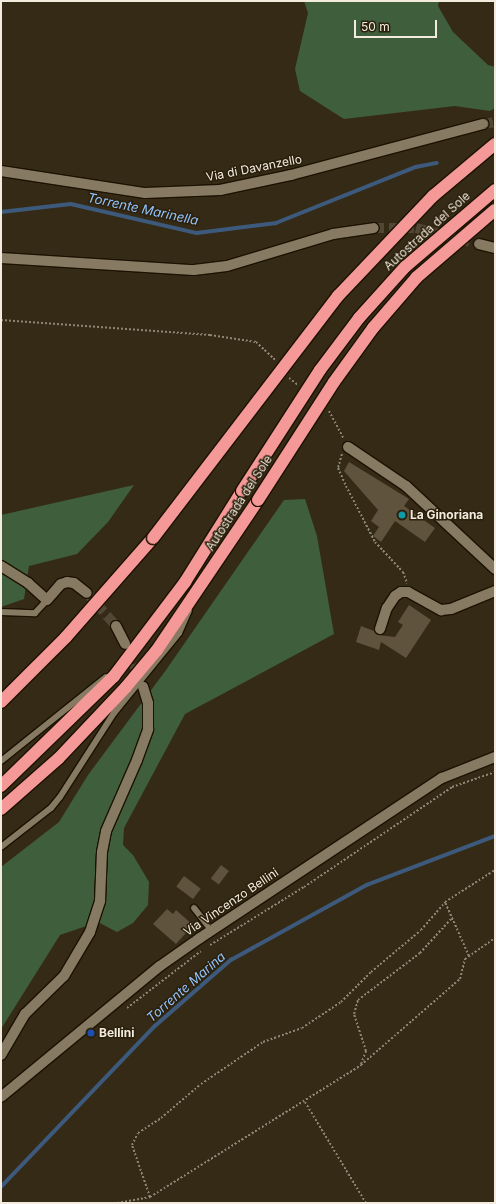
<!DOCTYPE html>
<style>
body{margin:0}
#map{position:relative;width:496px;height:1204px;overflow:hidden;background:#352a16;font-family:Inter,sans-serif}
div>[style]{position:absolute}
.forest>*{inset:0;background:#3f5e3b}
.stream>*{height:3.5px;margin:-1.75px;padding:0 1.75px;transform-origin:1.75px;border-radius:1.75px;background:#3d5a7d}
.building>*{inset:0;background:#5f533e;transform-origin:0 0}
.minor-tunnel>*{height:10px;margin-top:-5px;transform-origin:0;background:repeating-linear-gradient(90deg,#514734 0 10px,transparent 0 15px)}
.tertiary-tunnel>*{height:10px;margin-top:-5px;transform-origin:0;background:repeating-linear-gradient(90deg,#514734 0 10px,transparent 0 15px)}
.path>*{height:2px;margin-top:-1px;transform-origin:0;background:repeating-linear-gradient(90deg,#8e8574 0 2px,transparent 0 4px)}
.roads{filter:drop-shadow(1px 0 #1c1201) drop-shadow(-1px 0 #1c1201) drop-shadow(0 1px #1c1201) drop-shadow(0 -1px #1c1201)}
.service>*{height:6px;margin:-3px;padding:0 3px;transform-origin:3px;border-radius:3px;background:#877a63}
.minor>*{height:10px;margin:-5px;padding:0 5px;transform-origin:5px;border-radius:5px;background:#877a63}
.tertiary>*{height:10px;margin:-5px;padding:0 5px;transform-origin:5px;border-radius:5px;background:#877a63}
.secondary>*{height:10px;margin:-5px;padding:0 5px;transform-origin:5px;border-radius:5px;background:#877a63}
.motorway>*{height:12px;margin:-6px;padding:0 6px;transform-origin:6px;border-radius:6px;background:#f59898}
.bridges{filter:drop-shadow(1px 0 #1c1201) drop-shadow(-1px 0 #1c1201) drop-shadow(0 1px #1c1201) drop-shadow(0 -1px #1c1201)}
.motorway-bridge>*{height:12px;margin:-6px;padding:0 6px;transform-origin:6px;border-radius:6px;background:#f59898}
.dots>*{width:11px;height:11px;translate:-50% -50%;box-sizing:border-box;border:2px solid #2b200c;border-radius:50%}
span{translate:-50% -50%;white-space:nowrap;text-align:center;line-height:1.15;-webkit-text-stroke:3px #2b200c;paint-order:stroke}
.street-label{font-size:12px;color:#f2ebde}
.poi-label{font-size:12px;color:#f2ebde;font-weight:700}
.left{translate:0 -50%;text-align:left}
.water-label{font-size:13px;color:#92c3fc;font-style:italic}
.frame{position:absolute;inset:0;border:2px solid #f2ebde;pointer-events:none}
.scale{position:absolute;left:354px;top:20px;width:83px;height:18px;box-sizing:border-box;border:2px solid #f2ebde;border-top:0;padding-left:5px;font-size:12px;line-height:14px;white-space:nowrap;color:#f2ebde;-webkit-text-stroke:3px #2b200c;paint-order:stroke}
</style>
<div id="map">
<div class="forest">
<i style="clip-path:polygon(304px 1px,439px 1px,438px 6px,453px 32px,488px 65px,495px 67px,495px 108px,490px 111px,455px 106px,344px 119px,300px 91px,295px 69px,308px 13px)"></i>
<i style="clip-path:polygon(134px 485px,108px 522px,77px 554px,29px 566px,24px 599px,1px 607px,1px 515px)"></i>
<i style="clip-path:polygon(305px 499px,317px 536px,334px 634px,185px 714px,124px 828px,123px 845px,133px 855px,149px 882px,148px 905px,133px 923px,117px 932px,98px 922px,60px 935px,1px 1029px,1px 867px,59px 822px,88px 775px,166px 670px,284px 500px)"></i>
</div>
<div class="stream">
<i style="left:1px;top:212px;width:70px;rotate:-6.5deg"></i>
<i style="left:71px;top:204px;width:129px;rotate:13deg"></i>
<i style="left:197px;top:233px;width:80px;rotate:-7.2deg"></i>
<i style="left:276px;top:223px;width:151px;rotate:-21.8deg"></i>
<i style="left:416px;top:167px;width:21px;rotate:-11deg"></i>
<i style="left:1px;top:1187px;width:223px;rotate:-46.3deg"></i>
<i style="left:155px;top:1026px;width:101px;rotate:-41deg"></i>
<i style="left:231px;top:960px;width:155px;rotate:-28.9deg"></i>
<i style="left:367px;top:885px;width:137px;rotate:-20.9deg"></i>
</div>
<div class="building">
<i style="clip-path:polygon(349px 462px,409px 499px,404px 506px,435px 528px,425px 542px,395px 521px,381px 542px,373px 536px,379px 527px,371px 521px,378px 510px,344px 471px)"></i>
<i style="clip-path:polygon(409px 605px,431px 620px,406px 658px,381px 642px,379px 650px,356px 642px,361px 626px,374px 631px,378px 635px,395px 637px,403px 625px,398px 622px)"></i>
<i style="left:221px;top:865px;width:10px;height:17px;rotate:37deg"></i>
<i style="left:184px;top:876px;width:21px;height:13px;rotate:37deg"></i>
<i style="clip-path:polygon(167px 909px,173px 914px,176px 910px,193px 925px,176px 944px,153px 924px)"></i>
</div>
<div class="minor-tunnel">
<i style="left:483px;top:124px;width:12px;rotate:-9deg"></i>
<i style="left:87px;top:593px;width:44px;rotate:48.7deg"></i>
<i style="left:128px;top:650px;width:32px;rotate:68deg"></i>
</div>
<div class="tertiary-tunnel">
<i style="left:374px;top:228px;width:42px"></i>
<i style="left:416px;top:228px;width:65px;rotate:14.3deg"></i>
</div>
<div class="path">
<i style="left:1px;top:320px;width:210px;rotate:4.1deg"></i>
<i style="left:210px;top:335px;width:47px;rotate:8.7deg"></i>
<i style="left:256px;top:342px;width:26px;rotate:43deg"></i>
<i style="left:289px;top:378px;width:11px;rotate:38deg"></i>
<i style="left:329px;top:411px;width:32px;rotate:62deg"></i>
<i style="left:342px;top:454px;width:15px;rotate:106deg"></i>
<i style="left:338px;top:468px;width:20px;rotate:66deg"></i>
<i style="left:346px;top:486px;width:63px;rotate:62.6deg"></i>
<i style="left:375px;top:542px;width:41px;rotate:47deg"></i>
<i style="left:403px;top:572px;width:12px;rotate:70deg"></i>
<i style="left:210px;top:945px;width:110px;rotate:-31.7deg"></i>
<i style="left:304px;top:887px;width:179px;rotate:-34deg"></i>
<i style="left:452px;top:787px;width:46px;rotate:-19.2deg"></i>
<i style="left:469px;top:956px;width:59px;rotate:-114deg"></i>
<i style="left:445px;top:902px;width:59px;rotate:-32.6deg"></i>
<i style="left:127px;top:1008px;width:93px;rotate:-37.6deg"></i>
<i style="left:361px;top:1064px;width:14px;rotate:-69deg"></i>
<i style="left:366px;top:1051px;width:39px;rotate:-108deg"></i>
<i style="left:354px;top:1014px;width:15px;rotate:-74deg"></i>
<i style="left:358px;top:1000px;width:78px;rotate:-37.2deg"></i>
<i style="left:420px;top:953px;width:47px;rotate:-47.6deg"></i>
<i style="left:305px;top:1102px;width:118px;rotate:58.9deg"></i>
<i style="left:150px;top:1197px;width:55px;rotate:-109.1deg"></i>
<i style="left:132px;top:1145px;width:13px;rotate:-63deg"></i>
<i style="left:138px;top:1133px;width:27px;rotate:-33deg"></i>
<i style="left:161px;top:1118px;width:52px;rotate:-40.4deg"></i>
<i style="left:201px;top:1084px;width:75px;rotate:-34.1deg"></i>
<i style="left:263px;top:1042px;width:41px;rotate:-19.7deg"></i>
<i style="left:302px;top:1028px;width:47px;rotate:-33.7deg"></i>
<i style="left:341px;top:1002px;width:42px;rotate:-45deg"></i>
<i style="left:371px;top:972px;width:65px;rotate:-40deg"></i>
<i style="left:421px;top:930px;width:37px;rotate:-49deg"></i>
<i style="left:117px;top:1203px;width:34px;rotate:-10deg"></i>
<i style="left:150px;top:1197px;width:249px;rotate:-32deg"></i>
<i style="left:361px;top:1065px;width:131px;rotate:-41deg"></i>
<i style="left:460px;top:979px;width:21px;rotate:-76deg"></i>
<i style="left:465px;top:959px;width:37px;rotate:-35deg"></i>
</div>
<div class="roads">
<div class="service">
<i style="left:1px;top:612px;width:34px;rotate:2deg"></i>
<i style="left:35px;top:613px;width:18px;rotate:-47deg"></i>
<i style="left:1px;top:761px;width:134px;rotate:-38.7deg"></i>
<i style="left:1px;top:847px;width:63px;rotate:-38deg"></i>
<i style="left:51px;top:808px;width:14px;rotate:-51deg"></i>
<i style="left:60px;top:797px;width:100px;rotate:-57.3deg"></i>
<i style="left:114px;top:713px;width:103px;rotate:-50.9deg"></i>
<i style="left:179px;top:633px;width:24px;rotate:-66deg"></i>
<i style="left:194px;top:908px;width:29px;rotate:52deg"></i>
</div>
<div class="minor">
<i style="left:1px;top:171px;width:146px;rotate:8.7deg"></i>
<i style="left:145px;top:193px;width:75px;rotate:-2.3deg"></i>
<i style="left:220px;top:190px;width:73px;rotate:-11.9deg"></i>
<i style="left:291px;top:175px;width:199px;rotate:-14.9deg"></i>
<i style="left:348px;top:447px;width:70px;rotate:33.9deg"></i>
<i style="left:406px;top:486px;width:122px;rotate:43deg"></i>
<i style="left:1px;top:566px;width:32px;rotate:32deg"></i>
<i style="left:28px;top:583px;width:25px;rotate:42deg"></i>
<i style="left:47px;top:600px;width:21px;rotate:-49deg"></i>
<i style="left:61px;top:584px;width:6px;rotate:-18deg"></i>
<i style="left:67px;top:582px;width:7px;rotate:8deg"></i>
<i style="left:74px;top:583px;width:16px;rotate:38deg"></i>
<i style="left:116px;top:626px;width:20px;rotate:63deg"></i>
<i style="left:380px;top:629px;width:22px;rotate:-72deg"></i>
<i style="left:387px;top:608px;width:14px;rotate:-56deg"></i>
<i style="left:395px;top:596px;width:7px;rotate:-34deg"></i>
<i style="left:401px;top:592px;width:7px"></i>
<i style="left:408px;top:592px;width:38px;rotate:29deg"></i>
<i style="left:441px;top:610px;width:10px;rotate:-6deg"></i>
<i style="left:451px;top:609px;width:48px;rotate:-22.2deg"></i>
<i style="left:1px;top:1055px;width:48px;rotate:-59.7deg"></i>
<i style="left:25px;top:1014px;width:54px;rotate:-44.3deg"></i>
<i style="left:64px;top:976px;width:51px;rotate:-59.4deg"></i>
<i style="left:90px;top:932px;width:33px;rotate:-72deg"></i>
<i style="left:100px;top:901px;width:49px;rotate:-87.7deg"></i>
<i style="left:102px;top:852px;width:21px;rotate:-79deg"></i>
<i style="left:106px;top:831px;width:77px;rotate:-66.4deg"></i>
<i style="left:137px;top:760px;width:33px;rotate:-70deg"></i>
<i style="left:148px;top:729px;width:26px;rotate:-90deg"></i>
<i style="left:148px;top:703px;width:17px;rotate:-107deg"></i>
</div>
<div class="tertiary">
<i style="left:479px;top:244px;width:16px;rotate:14deg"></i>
<i style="left:1px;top:258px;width:193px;rotate:3.6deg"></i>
<i style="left:194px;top:270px;width:33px;rotate:-7deg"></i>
<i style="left:227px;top:266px;width:111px;rotate:-16.8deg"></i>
<i style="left:333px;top:234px;width:41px;rotate:-8.3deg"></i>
</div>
<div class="secondary">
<i style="left:1px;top:1097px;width:206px;rotate:-39.5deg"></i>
<i style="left:160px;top:966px;width:49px;rotate:-35deg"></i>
<i style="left:200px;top:938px;width:290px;rotate:-33.5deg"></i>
<i style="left:442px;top:778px;width:57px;rotate:-21.6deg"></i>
</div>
<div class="motorway">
<i style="left:1px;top:702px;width:92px;rotate:-45deg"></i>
<i style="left:66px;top:637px;width:132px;rotate:-48.7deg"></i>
<i style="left:1px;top:786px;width:158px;rotate:-44.2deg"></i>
<i style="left:114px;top:676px;width:118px;rotate:-52.9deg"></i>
<i style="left:185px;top:582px;width:107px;rotate:-57.9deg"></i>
<i style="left:1px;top:809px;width:76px;rotate:-41.3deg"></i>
<i style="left:58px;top:759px;width:99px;rotate:-46.6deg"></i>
<i style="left:126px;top:687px;width:48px;rotate:-50deg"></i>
<i style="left:157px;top:650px;width:181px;rotate:-56deg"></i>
</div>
</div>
<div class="bridges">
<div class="motorway-bridge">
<i style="left:242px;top:491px;width:144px;rotate:-57.2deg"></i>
<i style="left:320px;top:370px;width:65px;rotate:-53.1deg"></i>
<i style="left:359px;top:318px;width:69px;rotate:-48deg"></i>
<i style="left:405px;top:267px;width:118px;rotate:-40.5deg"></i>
<i style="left:258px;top:500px;width:140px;rotate:-57.2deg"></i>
<i style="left:334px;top:382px;width:67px;rotate:-54.2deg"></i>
<i style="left:373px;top:328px;width:67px;rotate:-49.2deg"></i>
<i style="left:417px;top:277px;width:103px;rotate:-40.7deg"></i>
<i style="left:153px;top:538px;width:305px;rotate:-52.6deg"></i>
<i style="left:338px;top:296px;width:138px;rotate:-46.5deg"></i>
<i style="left:433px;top:196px;width:81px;rotate:-40deg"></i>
</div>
</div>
<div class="dots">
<i style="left:402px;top:515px;background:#0f9aa8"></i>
<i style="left:91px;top:1033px;background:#1a4fb4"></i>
</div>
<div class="street-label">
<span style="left:254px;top:168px;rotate:-11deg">Via di Davanzello</span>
<span style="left:427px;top:231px;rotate:-42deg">Autostrada del Sole</span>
<span style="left:239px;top:503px;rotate:-57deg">Autostrada del Sole</span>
<span style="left:231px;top:902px;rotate:-34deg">Via Vincenzo Bellini</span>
</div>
<div class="poi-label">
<span class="left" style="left:410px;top:515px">La Ginoriana</span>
<span class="left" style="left:99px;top:1033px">Bellini</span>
</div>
<div class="water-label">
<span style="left:143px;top:209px;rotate:12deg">Torrente Marinella</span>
<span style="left:186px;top:987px;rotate:-41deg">Torrente Marina</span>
</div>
<div class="frame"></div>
<div class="scale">50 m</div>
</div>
